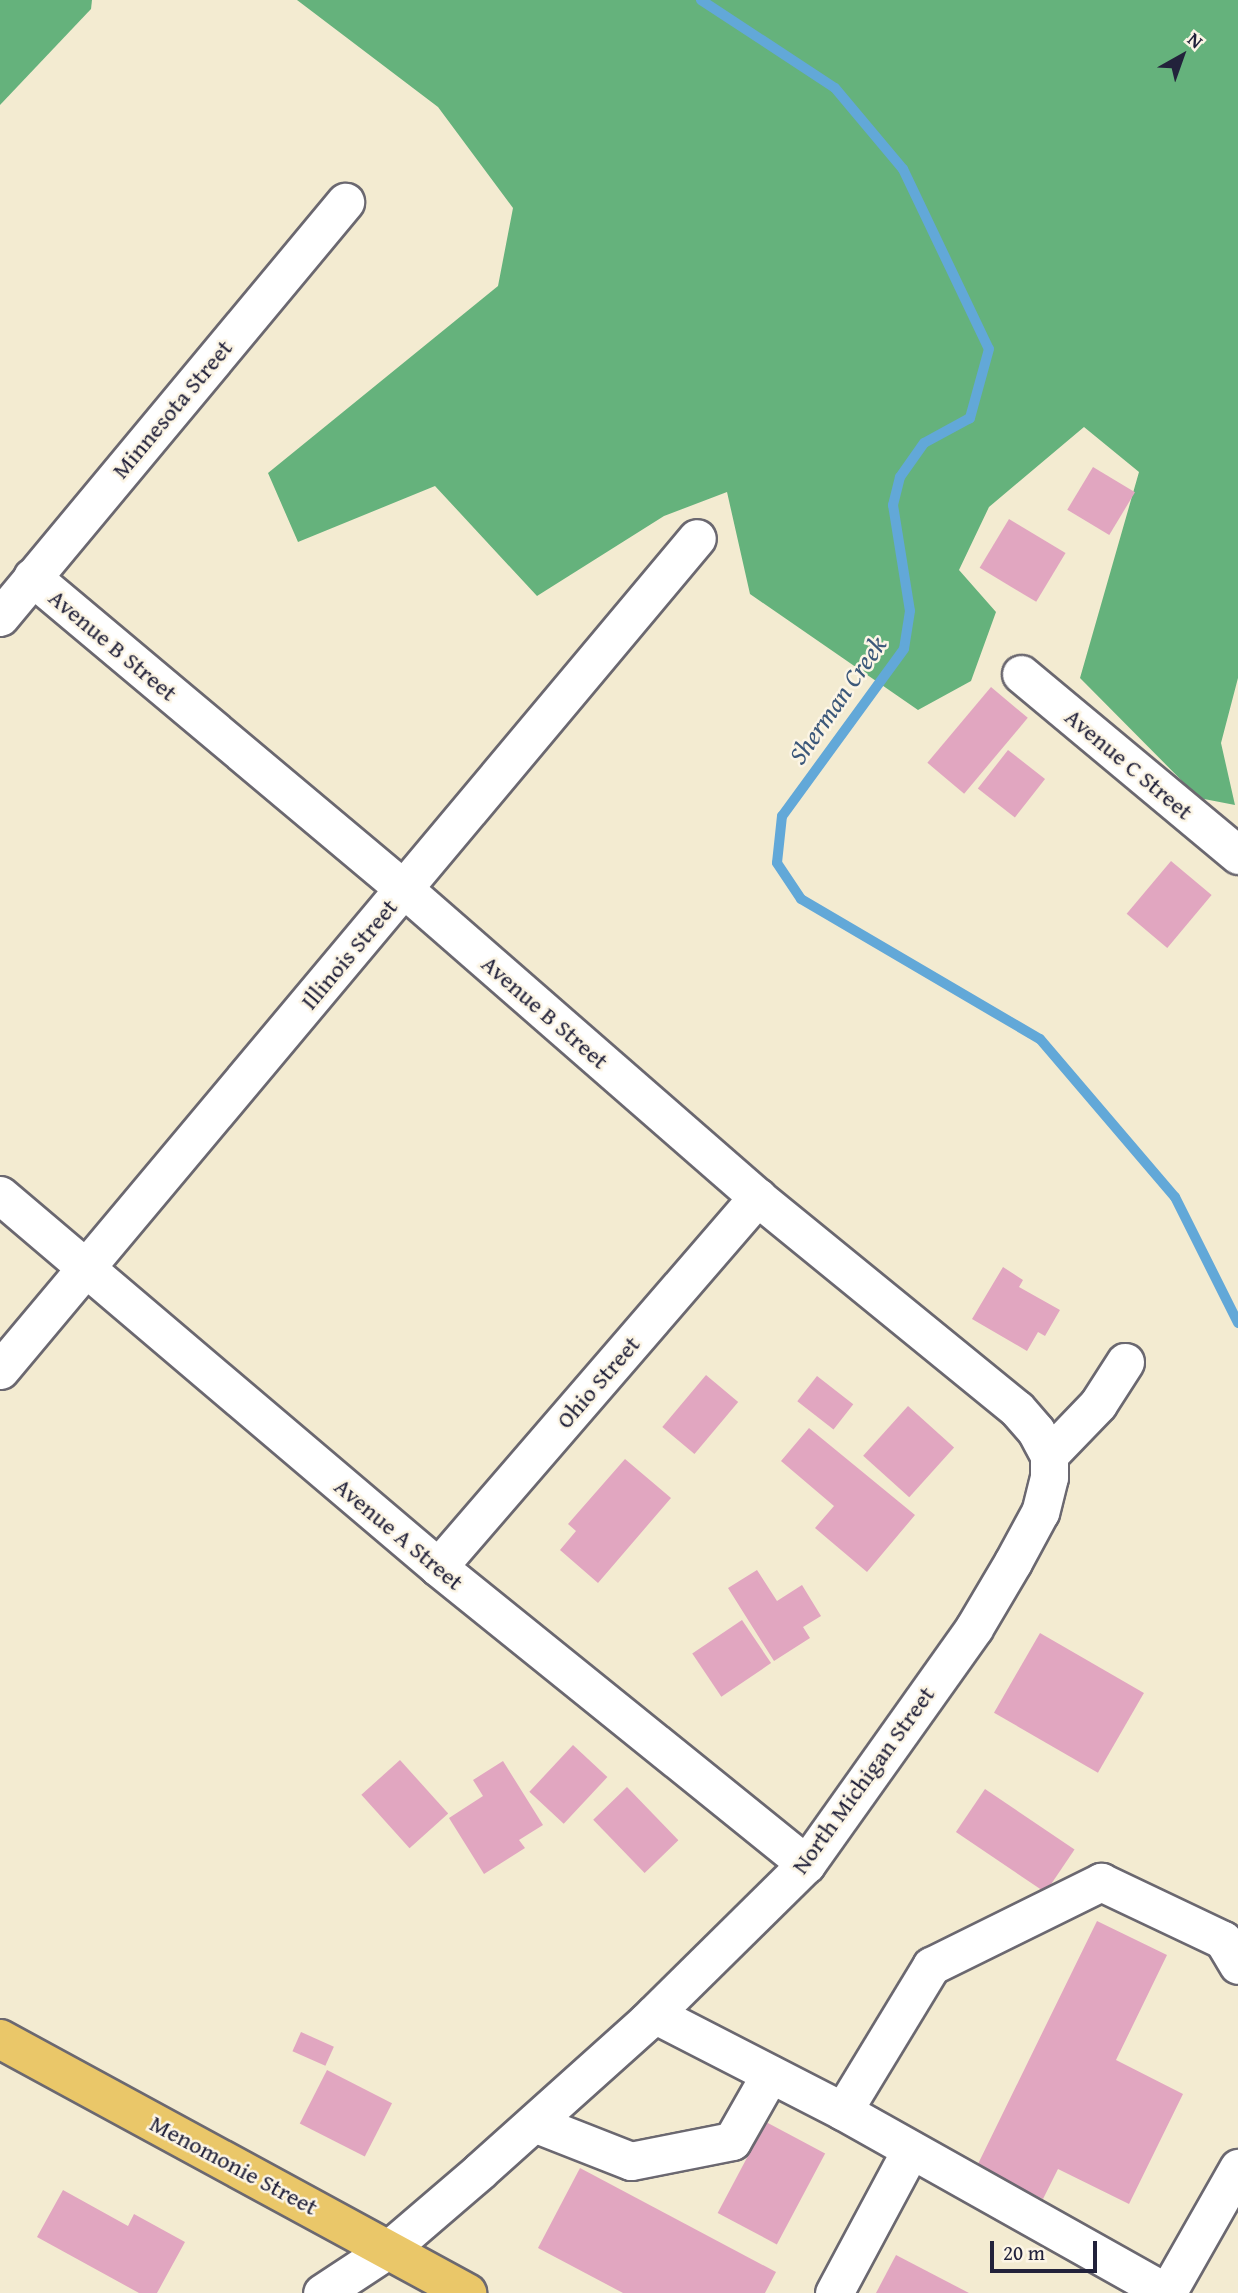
<!DOCTYPE html>
<style>
body{margin:0}
#map{position:relative;width:1238px;height:2293px;overflow:hidden;background:#f3ebd1;font-family:"Gentium Book Plus",serif}
div>[style]{position:absolute}
.forest>*{inset:0;background:#65b27c}
.stream>*{height:10px;margin:-5px;padding:0 5px;transform-origin:5px;border-radius:5px;background:#62a8d8}
.building>*{inset:0;background:#e1a6c0;transform-origin:0 0}
.roads{filter:drop-shadow(2px 0 #6b6870) drop-shadow(-2px 0 #6b6870) drop-shadow(0 2px #6b6870) drop-shadow(0 -2px #6b6870)}
.minor>*{height:37px;margin:-18.5px;padding:0 18.5px;transform-origin:18.5px;border-radius:18.5px;background:#fff}
.major>*{height:38px;margin:-19px;padding:0 19px;transform-origin:19px;border-radius:19px;background:#eac769}
span{translate:-50% -50%;white-space:nowrap;text-align:center;line-height:1.15;-webkit-text-stroke:5px #fcf5e5;paint-order:stroke}
.street-label{font-size:24px;color:#22223b}
.water-label{font-size:26px;color:#3c587a;font-style:italic}
.north{position:absolute;left:1147px;top:21px;width:70px;height:70px;-webkit-text-stroke:5px #fcf5e5;paint-order:stroke;rotate:40deg;font-size:19px;font-weight:700;line-height:28px;text-align:center;color:#22223b}
.north::after{content:'';display:block;margin:auto;width:24px;height:32px;background:#22223b;clip-path:polygon(50% 0,100% 100%,50% 72%,0 100%)}
.scale{position:absolute;left:990px;top:2241px;width:107px;height:32px;box-sizing:border-box;border:4px solid #22223b;border-top:0;padding-left:9px;font-size:21px;line-height:24px;white-space:nowrap;color:#22223b;-webkit-text-stroke:5px #fcf5e5;paint-order:stroke}
</style>
<div id="map">
<div class="forest">
<i style="clip-path:polygon(0 0,92px 0,91px 9px,0 105px)"></i>
<i style="clip-path:polygon(297px 0,1238px 0,1238px 678px,1221px 743px,1235px 805px,1199px 798px,1080px 678px,1139px 472px,1084px 427px,989px 507px,959px 570px,996px 612px,971px 681px,918px 710px,750px 594px,727px 492px,664px 516px,537px 596px,435px 486px,298px 542px,268px 473px,498px 286px,513px 208px,438px 107px)"></i>
</div>
<div class="stream">
<i style="left:701px;top:0;width:160px;rotate:33.3deg"></i>
<i style="left:835px;top:88px;width:106px;rotate:50deg"></i>
<i style="left:903px;top:169px;width:199px;rotate:64.5deg"></i>
<i style="left:989px;top:349px;width:72px;rotate:105.4deg"></i>
<i style="left:970px;top:418px;width:52px;rotate:151.5deg"></i>
<i style="left:924px;top:443px;width:42px;rotate:125.2deg"></i>
<i style="left:900px;top:477px;width:29px;rotate:104deg"></i>
<i style="left:893px;top:505px;width:107px;rotate:80.9deg"></i>
<i style="left:910px;top:611px;width:38px;rotate:99deg"></i>
<i style="left:904px;top:649px;width:207px;rotate:126.1deg"></i>
<i style="left:782px;top:816px;width:47px;rotate:96.1deg"></i>
<i style="left:777px;top:863px;width:43px;rotate:56.3deg"></i>
<i style="left:801px;top:899px;width:277px;rotate:30.4deg"></i>
<i style="left:1040px;top:1039px;width:208px;rotate:49.5deg"></i>
<i style="left:1175px;top:1197px;width:141px;rotate:63.4deg"></i>
</div>
<div class="building">
<i style="left:1093px;top:467px;width:49px;height:50px;rotate:31deg"></i>
<i style="left:1009px;top:519px;width:66px;height:57px;rotate:31deg"></i>
<i style="left:991px;top:687px;width:48px;height:99px;rotate:40deg"></i>
<i style="left:1008px;top:750px;width:47px;height:49px;rotate:38deg"></i>
<i style="left:1171px;top:861px;width:53px;height:69px;rotate:40deg"></i>
<i style="clip-path:polygon(1003px 1267px,1023px 1280px,1019px 1287px,1060px 1310px,1045px 1336px,1038px 1332px,1027px 1351px,972px 1319px)"></i>
<i style="left:706px;top:1375px;width:42px;height:68px;rotate:40deg"></i>
<i style="left:817px;top:1376px;width:46px;height:32px;rotate:38deg"></i>
<i style="left:908px;top:1406px;width:62px;height:67px;rotate:42deg"></i>
<i style="clip-path:polygon(809px 1428px,915px 1515px,867px 1572px,815px 1528px,834px 1506px,781px 1461px)"></i>
<i style="clip-path:polygon(625px 1459px,671px 1498px,598px 1583px,560px 1550px,576px 1531px,568px 1524px)"></i>
<i style="clip-path:polygon(757px 1570px,777px 1601px,802px 1585px,821px 1616px,803px 1627px,810px 1638px,774px 1661px,728px 1588px)"></i>
<i style="left:742px;top:1620px;width:52px;height:60px;rotate:56deg"></i>
<i style="left:1040px;top:1633px;width:120px;height:92px;rotate:30deg"></i>
<i style="left:573px;top:1745px;width:47px;height:64px;rotate:43deg"></i>
<i style="left:400px;top:1760px;width:72px;height:52px;rotate:48deg"></i>
<i style="clip-path:polygon(503px 1761px,543px 1825px,519px 1840px,525px 1848px,484px 1874px,449px 1818px,483px 1796px,473px 1780px)"></i>
<i style="left:627px;top:1787px;width:74px;height:47px;rotate:46deg"></i>
<i style="left:985px;top:1789px;width:108px;height:52px;rotate:34deg"></i>
<i style="clip-path:polygon(1097px 1921px,1167px 1955px,1116px 2060px,1183px 2094px,1129px 2204px,1058px 2169px,1043px 2199px,977px 2166px)"></i>
<i style="left:301px;top:2032px;width:36px;height:21px;rotate:24deg"></i>
<i style="left:327px;top:2070px;width:73px;height:60px;rotate:27deg"></i>
<i style="left:766px;top:2122px;width:67px;height:103px;rotate:28deg"></i>
<i style="clip-path:polygon(580px 2168px,776px 2272px,765px 2293px,623px 2293px,538px 2248px)"></i>
<i style="clip-path:polygon(63px 2190px,128px 2226px,134px 2214px,185px 2242px,157px 2293px,139px 2293px,37px 2237px)"></i>
<i style="clip-path:polygon(896px 2255px,969px 2293px,876px 2293px)"></i>
</div>
<div class="roads">
<div class="minor">
<i style="left:32px;top:577px;width:484px;rotate:40deg"></i>
<i style="left:403px;top:888px;width:470px;rotate:41.1deg"></i>
<i style="left:757px;top:1197px;width:335px;rotate:39.2deg"></i>
<i style="left:1017px;top:1409px;width:29px;rotate:49deg"></i>
<i style="left:1036px;top:1431px;width:27px;rotate:62deg"></i>
<i style="left:1049px;top:1455px;width:22px;rotate:90deg"></i>
<i style="left:1049px;top:1477px;width:36px;rotate:104deg"></i>
<i style="left:1040px;top:1512px;width:57px;rotate:118.4deg"></i>
<i style="left:1013px;top:1562px;width:77px;rotate:120.6deg"></i>
<i style="left:974px;top:1628px;width:290px;rotate:125.4deg"></i>
<i style="left:806px;top:1864px;width:223px;rotate:135.4deg"></i>
<i style="left:647px;top:2021px;width:224px;rotate:138.1deg"></i>
<i style="left:480px;top:2171px;width:120px;rotate:139.4deg"></i>
<i style="left:389px;top:2249px;width:80px;rotate:146.7deg"></i>
<i style="left:0;top:617px;width:540px;rotate:-50.26deg"></i>
<i style="left:1021px;top:674px;width:283px;rotate:39.8deg"></i>
<i style="left:0;top:1195px;width:575px;rotate:40.34deg"></i>
<i style="left:438px;top:1567px;width:473px;rotate:38.9deg"></i>
<i style="left:0;top:1370px;width:1085px;rotate:-50.05deg"></i>
<i style="left:1049px;top:1455px;width:71px;rotate:-46.1deg"></i>
<i style="left:1098px;top:1404px;width:50px;rotate:-57.3deg"></i>
<i style="left:438px;top:1567px;width:489px;rotate:-49.2deg"></i>
<i style="left:654px;top:2014px;width:212px;rotate:27.2deg"></i>
<i style="left:534px;top:2123px;width:104px;rotate:21.4deg"></i>
<i style="left:631px;top:2161px;width:103px;rotate:-11.2deg"></i>
<i style="left:732px;top:2141px;width:77px;rotate:-60.4deg"></i>
<i style="left:834px;top:2293px;width:161px;rotate:-61.8deg"></i>
<i style="left:1167px;top:2293px;width:372px;rotate:-150.7deg"></i>
<i style="left:843px;top:2111px;width:170px;rotate:-58.7deg"></i>
<i style="left:931px;top:1966px;width:190px;rotate:-26.3deg"></i>
<i style="left:1101px;top:1882px;width:135px;rotate:25.4deg"></i>
<i style="left:1223px;top:1940px;width:29px;rotate:59deg"></i>
<i style="left:1167px;top:2293px;width:144px;rotate:-60.4deg"></i>
</div>
<div class="major">
<i style="left:0;top:2039px;width:532px;rotate:28.54deg"></i>
</div>
</div>
<div class="street-label">
<span style="left:172px;top:409px;rotate:-50deg">Minnesota Street</span>
<span style="left:113px;top:645px;rotate:40deg">Avenue B Street</span>
<span style="left:1129px;top:764px;rotate:40deg">Avenue C Street</span>
<span style="left:349px;top:954px;rotate:-50deg">Illinois Street</span>
<span style="left:545px;top:1012px;rotate:41deg">Avenue B Street</span>
<span style="left:598px;top:1382px;rotate:-49deg">Ohio Street</span>
<span style="left:399px;top:1534px;rotate:40deg">Avenue A Street</span>
<span style="left:863px;top:1780px;rotate:-54deg">North Michigan Street</span>
<span style="left:234px;top:2165px;rotate:28deg">Menomonie Street</span>
</div>
<div class="water-label">
<span style="left:837px;top:700px;rotate:-55deg">Sherman Creek</span>
</div>
<div class="north">N</div>
<div class="scale">20 m</div>
</div>
